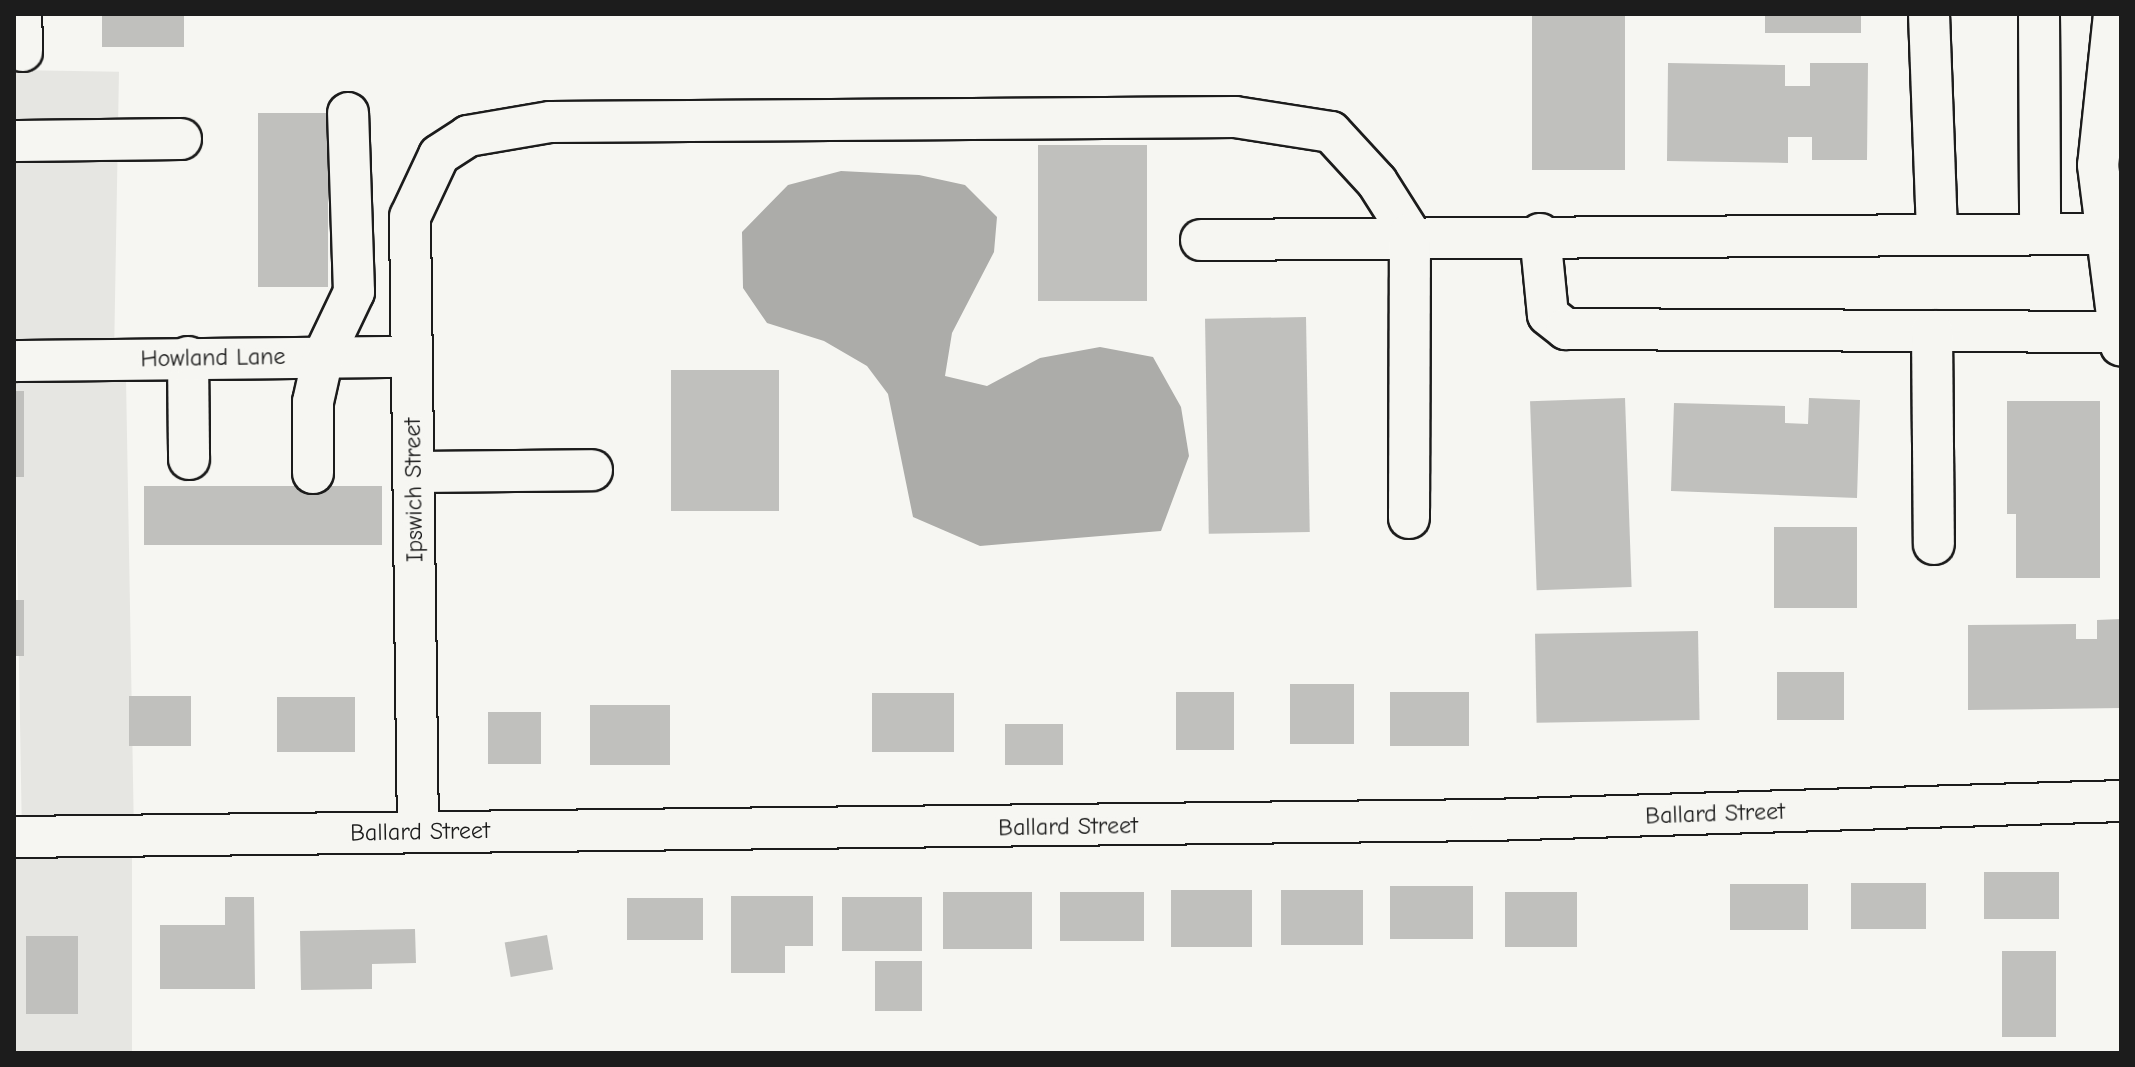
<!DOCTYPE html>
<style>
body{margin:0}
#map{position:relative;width:2135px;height:1067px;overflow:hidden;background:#f6f6f2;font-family:"Comic Neue",sans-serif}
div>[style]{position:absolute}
.built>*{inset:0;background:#e6e6e2;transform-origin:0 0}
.water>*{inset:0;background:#acaca9}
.building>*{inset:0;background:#c0c0bd;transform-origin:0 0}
.roads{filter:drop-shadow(2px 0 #1c1c1c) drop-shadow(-2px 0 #1c1c1c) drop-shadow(0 2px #1c1c1c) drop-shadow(0 -2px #1c1c1c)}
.minor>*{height:40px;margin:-20px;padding:0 20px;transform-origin:20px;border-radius:20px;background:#f6f6f2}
span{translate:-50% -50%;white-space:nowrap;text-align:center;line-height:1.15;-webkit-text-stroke:8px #f6f6f2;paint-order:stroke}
.street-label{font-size:24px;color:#1c1c1c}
.frame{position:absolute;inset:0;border:16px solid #1c1c1c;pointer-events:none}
</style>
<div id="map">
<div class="built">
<i style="left:14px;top:70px;width:105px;height:271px;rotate:1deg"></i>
<i style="left:126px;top:378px;width:437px;height:112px;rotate:89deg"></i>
<i style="left:132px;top:854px;width:199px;height:118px;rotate:90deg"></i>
</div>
<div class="water">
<i style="clip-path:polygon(841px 171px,919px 175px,965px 185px,997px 217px,994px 252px,952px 333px,945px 376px,987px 386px,1040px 358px,1100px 347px,1153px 357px,1181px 407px,1189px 456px,1161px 531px,980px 546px,913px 517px,888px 394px,867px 366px,824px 341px,767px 323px,743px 288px,742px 232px,788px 185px)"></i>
</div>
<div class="building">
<i style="left:102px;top:14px;width:82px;height:33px"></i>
<i style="left:1532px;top:14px;width:93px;height:156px"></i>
<i style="left:1765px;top:14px;width:96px;height:19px"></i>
<i style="clip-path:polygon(1668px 63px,1785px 65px,1785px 86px,1810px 86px,1810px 63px,1868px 63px,1867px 160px,1812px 160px,1812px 137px,1788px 137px,1788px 163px,1667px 161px)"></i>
<i style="left:258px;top:113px;width:70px;height:174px"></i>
<i style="left:1038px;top:145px;width:109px;height:156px"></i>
<i style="left:1306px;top:317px;width:215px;height:101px;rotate:89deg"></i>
<i style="left:671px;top:370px;width:108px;height:141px"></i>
<i style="left:14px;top:391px;width:10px;height:86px"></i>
<i style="left:1625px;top:398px;width:189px;height:95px;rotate:88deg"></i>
<i style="clip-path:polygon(1809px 398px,1860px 400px,1857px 498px,1671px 491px,1674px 403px,1785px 406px,1785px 423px,1808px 424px)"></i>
<i style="clip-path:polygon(2007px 401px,2100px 401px,2100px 578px,2016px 578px,2016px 514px,2007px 514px)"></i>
<i style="left:144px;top:486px;width:238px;height:59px"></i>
<i style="left:1774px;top:527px;width:83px;height:81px"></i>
<i style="left:14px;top:600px;width:10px;height:56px"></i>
<i style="clip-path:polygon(2121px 619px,2121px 708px,1968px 710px,1968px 625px,2076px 624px,2076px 639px,2097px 639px,2097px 620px)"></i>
<i style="left:1698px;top:631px;width:89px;height:163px;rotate:89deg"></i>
<i style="left:1777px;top:672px;width:67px;height:48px"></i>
<i style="left:1290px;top:684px;width:64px;height:60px"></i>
<i style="left:1176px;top:692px;width:58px;height:58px"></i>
<i style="left:1390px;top:692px;width:79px;height:54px"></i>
<i style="left:872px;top:693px;width:82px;height:59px"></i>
<i style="left:129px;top:696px;width:62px;height:50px"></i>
<i style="left:277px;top:697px;width:78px;height:55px"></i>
<i style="left:590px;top:705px;width:80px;height:60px"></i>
<i style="left:488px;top:712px;width:53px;height:52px"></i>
<i style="left:1005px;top:724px;width:58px;height:41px"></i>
<i style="left:1984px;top:872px;width:75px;height:47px"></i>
<i style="left:1851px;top:883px;width:75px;height:46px"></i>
<i style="left:1730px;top:884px;width:78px;height:46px"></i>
<i style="left:1390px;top:886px;width:83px;height:53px"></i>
<i style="left:1171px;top:890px;width:81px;height:57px"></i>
<i style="left:1281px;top:890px;width:82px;height:55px"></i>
<i style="left:943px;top:892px;width:89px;height:57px"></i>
<i style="left:1060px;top:892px;width:84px;height:49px"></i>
<i style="left:1505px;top:892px;width:72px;height:55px"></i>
<i style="clip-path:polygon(731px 896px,813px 896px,813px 946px,785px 946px,785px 973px,731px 973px)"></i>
<i style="clip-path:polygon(225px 897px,254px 897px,255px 989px,160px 989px,160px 925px,225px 925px)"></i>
<i style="left:842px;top:897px;width:80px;height:54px"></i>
<i style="left:627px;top:898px;width:76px;height:42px"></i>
<i style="clip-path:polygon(415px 929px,416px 963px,372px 964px,372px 989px,301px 990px,300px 931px)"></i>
<i style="left:547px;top:935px;width:35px;height:43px;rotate:80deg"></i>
<i style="left:26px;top:936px;width:52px;height:78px"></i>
<i style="left:2002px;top:951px;width:54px;height:86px"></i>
<i style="left:875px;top:961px;width:47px;height:50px"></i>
</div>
<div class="roads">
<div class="minor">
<i style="left:21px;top:14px;width:37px;rotate:88deg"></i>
<i style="left:1929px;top:14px;width:220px;rotate:87.9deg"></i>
<i style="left:2039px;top:14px;width:220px;rotate:89.7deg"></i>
<i style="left:2114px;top:14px;width:152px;rotate:96deg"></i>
<i style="left:2098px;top:165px;width:182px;rotate:82.8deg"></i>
<i style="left:14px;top:141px;width:167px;rotate:-0.7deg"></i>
<i style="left:1540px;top:234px;width:81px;rotate:84.4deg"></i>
<i style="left:1548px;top:315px;width:23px;rotate:38deg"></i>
<i style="left:1566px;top:329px;width:552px;rotate:0.31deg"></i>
<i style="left:1201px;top:240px;width:904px;rotate:-0.38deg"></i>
<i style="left:1932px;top:331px;width:213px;rotate:89.5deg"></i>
<i style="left:188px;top:357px;width:102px;rotate:89.4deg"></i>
<i style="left:14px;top:361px;width:398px;rotate:-0.6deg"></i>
<i style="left:414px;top:472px;width:178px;rotate:-0.6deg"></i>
<i style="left:313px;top:473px;width:71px;rotate:-90deg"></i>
<i style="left:313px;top:402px;width:46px;rotate:-77.5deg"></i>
<i style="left:323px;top:357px;width:72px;rotate:-64.5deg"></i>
<i style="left:354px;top:292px;width:179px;rotate:-91.9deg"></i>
<i style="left:418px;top:831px;width:614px;rotate:-90.75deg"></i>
<i style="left:410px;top:217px;width:68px;rotate:-64.9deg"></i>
<i style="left:439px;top:155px;width:35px;rotate:-33deg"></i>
<i style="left:468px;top:136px;width:83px;rotate:-9.7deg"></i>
<i style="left:550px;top:122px;width:685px;rotate:-0.42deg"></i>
<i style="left:1235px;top:117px;width:97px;rotate:8.9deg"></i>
<i style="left:1331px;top:132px;width:68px;rotate:47.4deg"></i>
<i style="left:1377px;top:182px;width:62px;rotate:57.6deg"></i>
<i style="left:1410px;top:234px;width:284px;rotate:90.2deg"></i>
<i style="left:14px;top:837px;width:1476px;rotate:-0.66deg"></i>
<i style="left:1490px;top:820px;width:631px;rotate:-1.72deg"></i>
</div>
</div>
<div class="street-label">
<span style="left:213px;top:358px;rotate:-1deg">Howland Lane</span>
<span style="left:414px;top:490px;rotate:-91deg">Ipswich Street</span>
<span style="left:1715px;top:814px;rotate:-2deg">Ballard Street</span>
<span style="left:1068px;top:827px;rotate:-1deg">Ballard Street</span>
<span style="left:420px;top:832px;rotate:-1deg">Ballard Street</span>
</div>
<div class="frame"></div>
</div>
